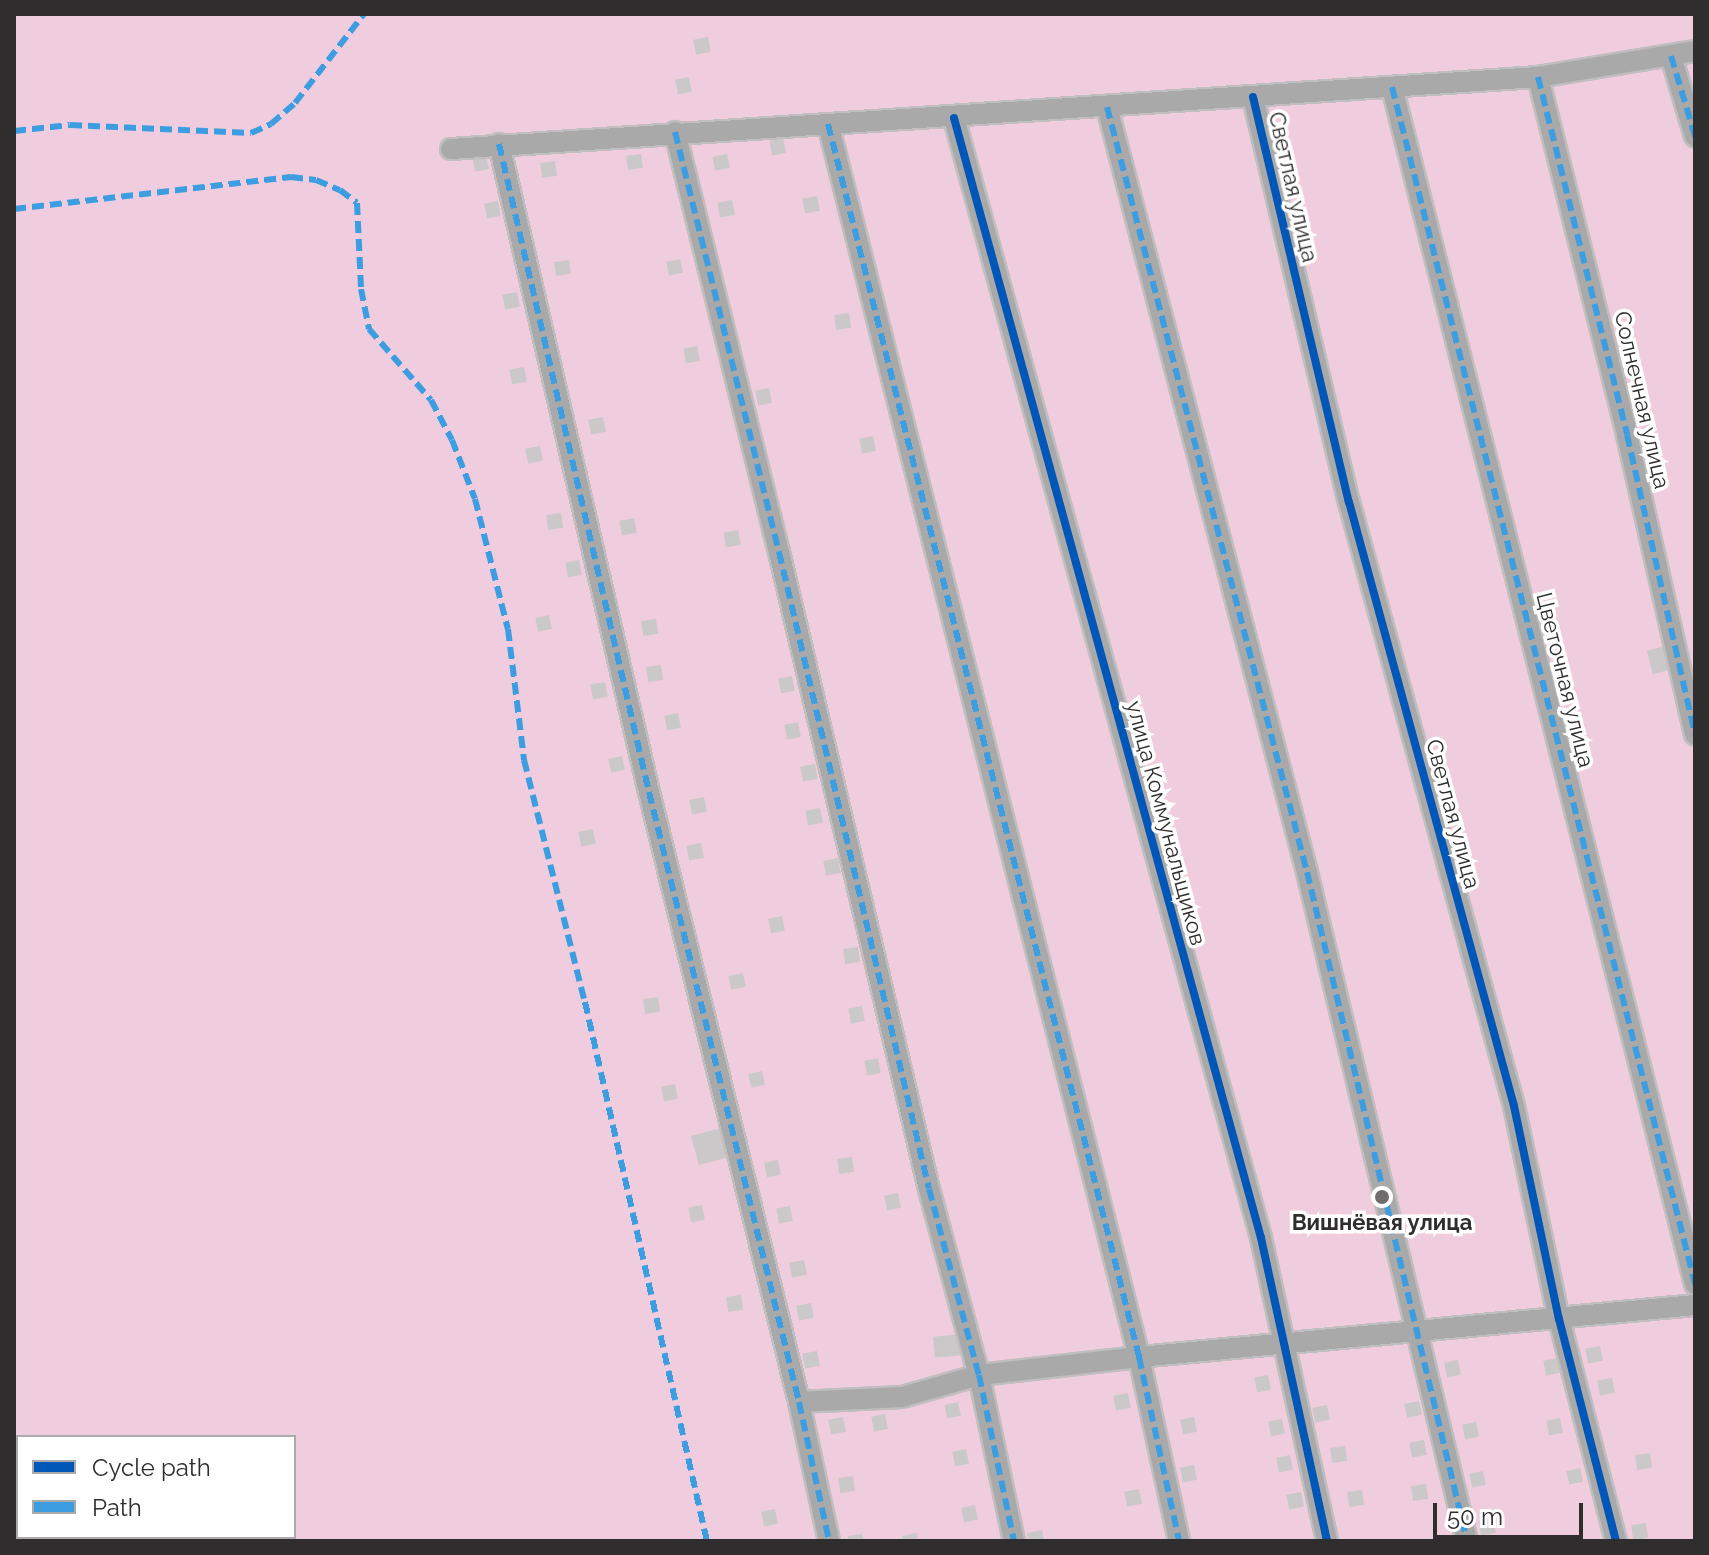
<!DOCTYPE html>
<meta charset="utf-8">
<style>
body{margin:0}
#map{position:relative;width:1709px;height:1555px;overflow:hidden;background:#e4e2e3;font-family:Raleway,sans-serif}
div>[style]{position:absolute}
.green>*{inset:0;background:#f0cdde}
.building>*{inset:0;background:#cac8c9;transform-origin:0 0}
.roads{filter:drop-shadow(2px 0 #c0bebf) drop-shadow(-2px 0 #c0bebf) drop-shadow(0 2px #c0bebf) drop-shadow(0 -2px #c0bebf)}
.street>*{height:20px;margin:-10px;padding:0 10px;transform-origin:10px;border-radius:10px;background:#aaa9a9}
.quiet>*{height:6px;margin-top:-3px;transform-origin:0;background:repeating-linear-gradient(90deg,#3d9de1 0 12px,transparent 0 18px)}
.cycleway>*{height:8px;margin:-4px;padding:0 4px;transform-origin:4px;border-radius:4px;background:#0057b8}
.dots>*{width:22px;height:22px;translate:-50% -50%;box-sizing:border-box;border:4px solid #fff;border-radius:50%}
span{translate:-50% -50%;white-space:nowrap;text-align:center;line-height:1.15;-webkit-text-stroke:7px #fff;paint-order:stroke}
.street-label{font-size:22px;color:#2f2d2e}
.poi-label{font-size:22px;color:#2f2d2e;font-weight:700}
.frame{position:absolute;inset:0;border:16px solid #2f2d2e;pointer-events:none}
.legend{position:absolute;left:16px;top:1435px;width:280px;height:104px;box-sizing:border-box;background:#fff;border:2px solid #acabab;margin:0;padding:10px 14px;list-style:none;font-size:24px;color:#2f2d2e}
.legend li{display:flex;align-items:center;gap:16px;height:40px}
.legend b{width:40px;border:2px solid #acabab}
.scale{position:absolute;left:1433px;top:1503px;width:150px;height:36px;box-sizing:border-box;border:4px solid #2f2d2e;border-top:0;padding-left:10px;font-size:24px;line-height:28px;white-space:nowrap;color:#2f2d2e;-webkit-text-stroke:6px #fff;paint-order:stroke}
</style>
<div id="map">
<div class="green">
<i style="clip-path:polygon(evenodd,14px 14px,1695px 14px,1695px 1541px,14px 1541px,14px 14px,18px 1437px,294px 1437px,294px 1537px,18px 1537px,18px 1437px)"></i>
</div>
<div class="building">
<i style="left:708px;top:37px;width:15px;height:15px;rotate:79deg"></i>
<i style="left:689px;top:77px;width:15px;height:14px;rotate:79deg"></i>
<i style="left:783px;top:138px;width:15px;height:14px;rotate:79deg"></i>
<i style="left:641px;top:154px;width:14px;height:15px;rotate:82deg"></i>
<i style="left:727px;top:154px;width:14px;height:15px;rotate:78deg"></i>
<i style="left:486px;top:155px;width:14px;height:14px;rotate:78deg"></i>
<i style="left:555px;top:161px;width:15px;height:15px;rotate:82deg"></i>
<i style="left:817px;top:196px;width:15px;height:15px;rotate:79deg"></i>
<i style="left:732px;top:200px;width:15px;height:15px;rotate:79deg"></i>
<i style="left:498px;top:201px;width:15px;height:14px;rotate:79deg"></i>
<i style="left:680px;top:259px;width:14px;height:14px;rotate:78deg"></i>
<i style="left:569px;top:260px;width:14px;height:15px;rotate:82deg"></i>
<i style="left:517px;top:292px;width:15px;height:15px;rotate:79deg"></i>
<i style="left:849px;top:313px;width:15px;height:15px;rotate:82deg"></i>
<i style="left:697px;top:346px;width:15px;height:14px;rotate:79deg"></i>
<i style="left:524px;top:367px;width:15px;height:15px;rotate:79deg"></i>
<i style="left:769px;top:388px;width:15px;height:14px;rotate:79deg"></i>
<i style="left:603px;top:417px;width:15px;height:15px;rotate:79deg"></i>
<i style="left:873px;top:436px;width:15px;height:14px;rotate:79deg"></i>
<i style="left:540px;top:446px;width:15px;height:15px;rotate:79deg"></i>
<i style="left:561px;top:513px;width:15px;height:15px;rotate:82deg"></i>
<i style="left:634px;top:518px;width:15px;height:15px;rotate:79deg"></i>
<i style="left:738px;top:530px;width:15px;height:15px;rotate:79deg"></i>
<i style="left:579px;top:560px;width:15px;height:14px;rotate:79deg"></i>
<i style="left:549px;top:615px;width:14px;height:14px;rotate:78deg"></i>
<i style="left:656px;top:619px;width:15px;height:15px;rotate:82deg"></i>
<i style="left:1669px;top:645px;width:24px;height:23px;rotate:75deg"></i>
<i style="left:661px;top:665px;width:15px;height:15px;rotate:82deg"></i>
<i style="left:792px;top:676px;width:15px;height:14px;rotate:79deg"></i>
<i style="left:605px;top:682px;width:15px;height:15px;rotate:79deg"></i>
<i style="left:678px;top:713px;width:15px;height:14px;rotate:79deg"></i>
<i style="left:798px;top:722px;width:15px;height:14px;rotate:79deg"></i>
<i style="left:622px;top:756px;width:14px;height:14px;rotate:78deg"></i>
<i style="left:815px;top:764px;width:15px;height:15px;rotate:79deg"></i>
<i style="left:704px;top:797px;width:15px;height:15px;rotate:79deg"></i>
<i style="left:820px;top:808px;width:15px;height:15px;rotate:79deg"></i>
<i style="left:593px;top:829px;width:15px;height:15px;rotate:79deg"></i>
<i style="left:701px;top:843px;width:15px;height:15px;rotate:79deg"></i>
<i style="left:838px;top:858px;width:15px;height:15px;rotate:79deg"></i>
<i style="left:782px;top:916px;width:15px;height:14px;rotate:79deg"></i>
<i style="left:858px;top:947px;width:15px;height:15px;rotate:82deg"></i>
<i style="left:743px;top:973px;width:14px;height:15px;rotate:78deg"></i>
<i style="left:658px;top:997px;width:15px;height:15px;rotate:82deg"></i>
<i style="left:862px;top:1006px;width:15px;height:14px;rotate:79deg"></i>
<i style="left:878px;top:1058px;width:15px;height:14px;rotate:79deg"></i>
<i style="left:762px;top:1071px;width:14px;height:14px;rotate:78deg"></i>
<i style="left:675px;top:1084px;width:15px;height:14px;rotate:79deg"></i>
<i style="left:721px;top:1128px;width:30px;height:31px;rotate:75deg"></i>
<i style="left:852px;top:1157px;width:15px;height:15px;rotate:82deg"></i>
<i style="left:778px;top:1160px;width:15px;height:14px;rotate:79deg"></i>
<i style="left:898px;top:1193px;width:15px;height:14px;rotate:79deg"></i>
<i style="left:702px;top:1205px;width:15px;height:14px;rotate:79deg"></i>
<i style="left:790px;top:1206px;width:15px;height:14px;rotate:79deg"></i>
<i style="left:804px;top:1260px;width:15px;height:15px;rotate:79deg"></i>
<i style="left:741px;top:1295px;width:15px;height:15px;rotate:82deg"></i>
<i style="left:811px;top:1303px;width:15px;height:15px;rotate:79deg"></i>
<i style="left:964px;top:1334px;width:21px;height:31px;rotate:85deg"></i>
<i style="left:1600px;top:1346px;width:15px;height:15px;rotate:79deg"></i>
<i style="left:817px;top:1351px;width:15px;height:15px;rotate:79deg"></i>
<i style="left:1557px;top:1358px;width:15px;height:14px;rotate:79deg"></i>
<i style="left:1458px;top:1360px;width:15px;height:14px;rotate:79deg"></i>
<i style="left:1268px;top:1375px;width:15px;height:14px;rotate:79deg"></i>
<i style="left:1612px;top:1378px;width:15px;height:15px;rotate:79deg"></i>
<i style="left:1128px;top:1393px;width:15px;height:15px;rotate:79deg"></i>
<i style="left:1419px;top:1401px;width:14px;height:15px;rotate:78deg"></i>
<i style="left:958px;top:1402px;width:14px;height:14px;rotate:78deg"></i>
<i style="left:1327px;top:1405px;width:15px;height:15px;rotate:79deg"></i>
<i style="left:885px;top:1414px;width:15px;height:14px;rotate:79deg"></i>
<i style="left:843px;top:1417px;width:15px;height:15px;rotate:79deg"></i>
<i style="left:1194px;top:1417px;width:15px;height:14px;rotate:79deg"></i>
<i style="left:1560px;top:1418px;width:15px;height:14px;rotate:79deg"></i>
<i style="left:1282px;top:1419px;width:15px;height:14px;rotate:79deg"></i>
<i style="left:1476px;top:1422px;width:15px;height:14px;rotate:79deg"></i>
<i style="left:1424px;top:1440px;width:15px;height:15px;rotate:79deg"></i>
<i style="left:1345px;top:1446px;width:15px;height:15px;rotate:82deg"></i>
<i style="left:966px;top:1449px;width:15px;height:14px;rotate:79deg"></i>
<i style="left:1650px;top:1453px;width:15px;height:15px;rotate:82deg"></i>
<i style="left:1290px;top:1455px;width:15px;height:14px;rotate:79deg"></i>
<i style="left:1194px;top:1465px;width:15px;height:14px;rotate:79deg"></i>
<i style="left:1580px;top:1468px;width:14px;height:14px;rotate:78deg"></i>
<i style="left:1483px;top:1471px;width:14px;height:14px;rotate:78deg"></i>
<i style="left:853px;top:1476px;width:15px;height:15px;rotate:82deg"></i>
<i style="left:1426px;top:1484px;width:15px;height:15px;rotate:82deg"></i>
<i style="left:1139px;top:1489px;width:15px;height:15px;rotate:79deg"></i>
<i style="left:1362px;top:1490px;width:15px;height:15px;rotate:82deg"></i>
<i style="left:1301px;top:1492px;width:15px;height:15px;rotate:79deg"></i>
<i style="left:975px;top:1505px;width:15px;height:14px;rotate:79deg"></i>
<i style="left:775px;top:1509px;width:15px;height:14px;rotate:79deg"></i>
<i style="left:1493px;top:1518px;width:15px;height:15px;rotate:79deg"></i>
<i style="left:1646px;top:1523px;width:15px;height:15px;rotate:82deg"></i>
<i style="clip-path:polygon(1042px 1530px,1044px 1541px,1029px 1541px,1027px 1533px)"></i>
<i style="clip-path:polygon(917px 1533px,918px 1541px,903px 1541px,902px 1536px)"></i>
<i style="clip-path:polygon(862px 1534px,864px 1541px,849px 1541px,848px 1536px)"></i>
</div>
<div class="roads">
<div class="street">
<i style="left:1671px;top:56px;width:84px;rotate:73.3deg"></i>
<i style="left:1538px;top:77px;width:369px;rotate:76deg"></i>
<i style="left:1627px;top:435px;width:307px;rotate:77.2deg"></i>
<i style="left:1392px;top:87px;width:1235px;rotate:75.79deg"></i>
<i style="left:1253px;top:97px;width:416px;rotate:76.7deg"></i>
<i style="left:1349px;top:502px;width:626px;rotate:74.72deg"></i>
<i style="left:1514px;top:1106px;width:218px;rotate:78.1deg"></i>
<i style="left:1559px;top:1319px;width:229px;rotate:75.6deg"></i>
<i style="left:1107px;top:107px;width:791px;rotate:75.35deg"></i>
<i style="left:1307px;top:872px;width:688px;rotate:76.55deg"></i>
<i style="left:954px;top:118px;width:1161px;rotate:74.67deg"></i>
<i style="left:1261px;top:1238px;width:310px;rotate:77.7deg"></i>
<i style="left:828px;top:124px;width:1272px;rotate:75.84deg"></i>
<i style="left:1139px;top:1357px;width:188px;rotate:77.7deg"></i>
<i style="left:675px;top:132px;width:433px;rotate:76.1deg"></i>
<i style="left:779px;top:552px;width:654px;rotate:76.75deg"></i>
<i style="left:929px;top:1189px;width:193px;rotate:75deg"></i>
<i style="left:979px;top:1375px;width:170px;rotate:78.1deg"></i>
<i style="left:499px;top:144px;width:665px;rotate:76.97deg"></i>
<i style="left:649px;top:792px;width:628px;rotate:76.18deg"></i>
<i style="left:799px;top:1402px;width:142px;rotate:77.8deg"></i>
<i style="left:451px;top:149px;width:1089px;rotate:-3.79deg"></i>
<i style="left:1538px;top:77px;width:159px;rotate:-9.4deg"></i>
<i style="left:799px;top:1402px;width:103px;rotate:-2.8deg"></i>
<i style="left:902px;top:1397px;width:80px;rotate:-15.9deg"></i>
<i style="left:979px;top:1375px;width:161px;rotate:-6.4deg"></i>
<i style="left:1139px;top:1357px;width:558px;rotate:-5.34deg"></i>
</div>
</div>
<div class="quiet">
<i style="left:1671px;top:56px;width:84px;rotate:73.3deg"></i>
<i style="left:1538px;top:77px;width:369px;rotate:76deg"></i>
<i style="left:1627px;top:435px;width:307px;rotate:77.2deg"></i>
<i style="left:1392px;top:87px;width:1235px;rotate:75.79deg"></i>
<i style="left:1107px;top:107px;width:791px;rotate:75.35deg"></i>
<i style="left:1307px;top:872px;width:688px;rotate:76.55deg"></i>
<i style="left:828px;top:124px;width:1272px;rotate:75.84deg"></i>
<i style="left:1139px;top:1357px;width:188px;rotate:77.7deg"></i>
<i style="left:14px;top:131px;width:56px;rotate:-6.1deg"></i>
<i style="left:70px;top:125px;width:181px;rotate:2.5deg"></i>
<i style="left:251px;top:133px;width:22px;rotate:-24deg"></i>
<i style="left:271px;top:124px;width:32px;rotate:-41deg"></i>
<i style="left:295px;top:103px;width:113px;rotate:-52.2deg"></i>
<i style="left:675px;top:132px;width:433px;rotate:76.1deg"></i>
<i style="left:779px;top:552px;width:654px;rotate:76.75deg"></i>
<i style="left:929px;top:1189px;width:193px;rotate:75deg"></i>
<i style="left:979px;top:1375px;width:170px;rotate:78.1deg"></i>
<i style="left:499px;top:144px;width:665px;rotate:76.97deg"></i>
<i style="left:649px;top:792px;width:628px;rotate:76.18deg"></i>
<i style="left:799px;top:1402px;width:142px;rotate:77.8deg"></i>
<i style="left:14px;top:209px;width:279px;rotate:-6.6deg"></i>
<i style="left:291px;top:177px;width:25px;rotate:7deg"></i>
<i style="left:316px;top:180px;width:26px;rotate:23deg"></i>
<i style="left:340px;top:190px;width:21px;rotate:37deg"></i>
<i style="left:357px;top:203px;width:86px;rotate:87.3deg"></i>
<i style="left:361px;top:289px;width:41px;rotate:78.7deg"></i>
<i style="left:369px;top:329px;width:94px;rotate:48.9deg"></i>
<i style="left:431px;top:400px;width:45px;rotate:62.3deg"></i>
<i style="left:452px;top:440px;width:63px;rotate:68.7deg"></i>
<i style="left:475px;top:499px;width:134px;rotate:75.8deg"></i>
<i style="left:508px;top:629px;width:132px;rotate:83deg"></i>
<i style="left:524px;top:760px;width:250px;rotate:75.9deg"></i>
<i style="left:585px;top:1002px;width:553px;rotate:77.25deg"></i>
</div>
<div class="cycleway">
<i style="left:1253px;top:97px;width:416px;rotate:76.7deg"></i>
<i style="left:1349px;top:502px;width:626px;rotate:74.72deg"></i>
<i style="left:1514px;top:1106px;width:218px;rotate:78.1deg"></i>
<i style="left:1559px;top:1319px;width:229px;rotate:75.6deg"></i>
<i style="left:954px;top:118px;width:1161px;rotate:74.67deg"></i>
<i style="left:1261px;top:1238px;width:310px;rotate:77.7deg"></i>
</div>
<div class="dots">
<i style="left:1382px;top:1197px;background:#6e6c6d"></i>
</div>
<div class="street-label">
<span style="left:1293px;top:187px;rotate:77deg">Светлая улица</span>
<span style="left:1642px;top:400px;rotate:77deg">Солнечная улица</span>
<span style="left:1565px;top:680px;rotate:76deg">Цветочная улица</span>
<span style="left:1453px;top:814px;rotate:75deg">Светлая улица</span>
<span style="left:1166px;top:823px;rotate:75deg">улица Коммунальщиков</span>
</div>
<div class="poi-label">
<span style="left:1382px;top:1223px">Вишнёвая улица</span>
</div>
<div class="frame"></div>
<ul class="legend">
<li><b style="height:10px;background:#0057b8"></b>Cycle path</li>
<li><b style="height:10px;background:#3d9de1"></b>Path</li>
</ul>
<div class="scale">50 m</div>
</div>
